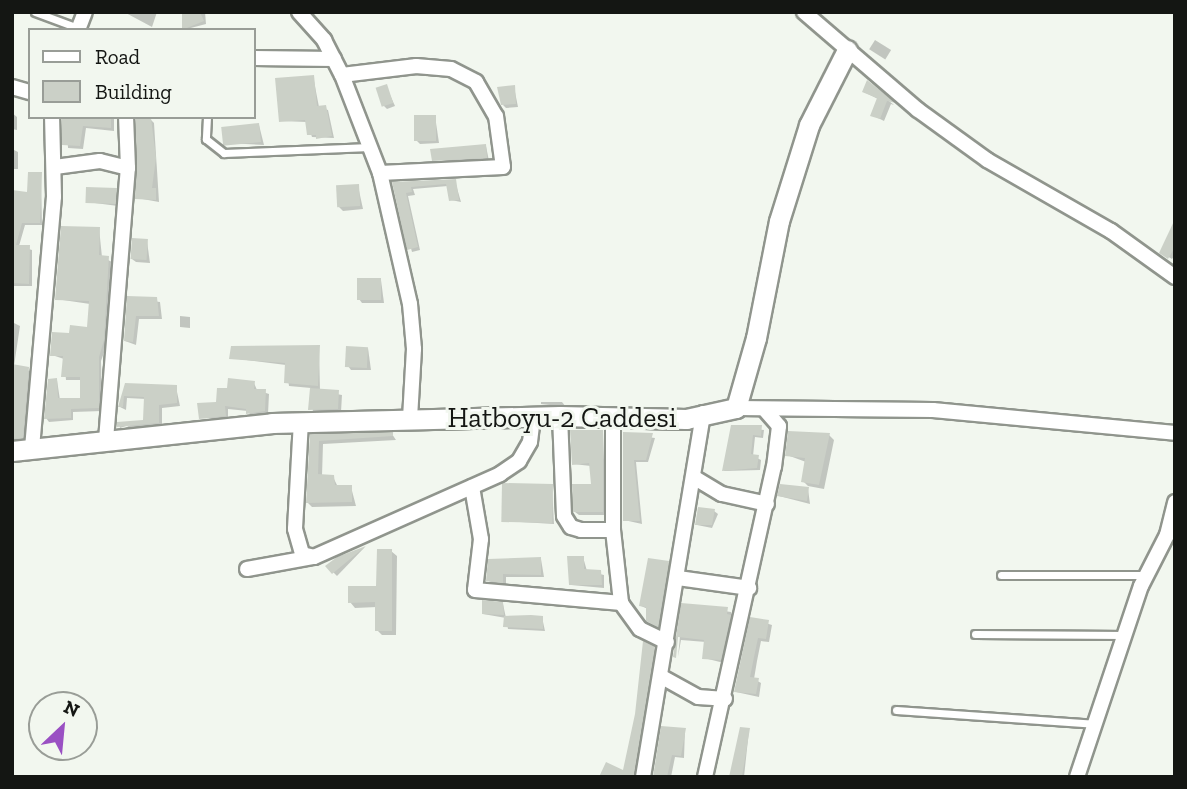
<!DOCTYPE html>
<style>
body{margin:0}
#map{position:relative;width:1187px;height:789px;overflow:hidden;background:#f2f7ef;font-family:"Zilla Slab",serif}
div>[style]{position:absolute}
.shadow>*{inset:0;background:#0003;transform-origin:0 0}
.building>*{inset:0;background:#cbd0c7;transform-origin:0 0}
.roads{filter:drop-shadow(2px 0 #90958d) drop-shadow(-2px 0 #90958d) drop-shadow(0 2px #90958d) drop-shadow(0 -2px #90958d)}
.lane>*{height:7px;margin:-3.5px;padding:0 3.5px;transform-origin:3.5px;border-radius:3.5px;background:#fff}
.street>*{height:14px;margin:-7px;padding:0 7px;transform-origin:7px;border-radius:7px;background:#fff}
.secondary>*{height:19px;margin:-9.5px;padding:0 9.5px;transform-origin:9.5px;border-radius:9.5px;background:#fff}
span{translate:-50% -50%;white-space:nowrap;text-align:center;line-height:1.15;-webkit-text-stroke:6px #f2f7ef;paint-order:stroke}
.street-label{font-size:28px;color:#141613}
.frame{position:absolute;inset:0;border:14px solid #141613;pointer-events:none}
.legend{position:absolute;left:28px;top:28px;width:228px;height:91px;box-sizing:border-box;background:#f2f7ef;border:2px solid #999d97;margin:0;padding:9px 12px;list-style:none;font-size:21px;color:#141613}
.legend li{display:flex;align-items:center;gap:14px;height:35px}
.legend b{width:35px;border:2px solid #999d97}
.north{position:absolute;left:28px;top:691px;width:70px;height:70px;box-sizing:border-box;background:#f2f7ef;border:2px solid #999d97;border-radius:50%;rotate:26deg;font-size:19px;font-weight:700;line-height:28px;text-align:center;color:#141613}
.north::after{content:'';display:block;margin:auto;width:24px;height:32px;background:#9a50c3;clip-path:polygon(50% 0,100% 100%,50% 72%,0 100%)}
</style>
<div id="map">
<div class="shadow">
<i style="clip-path:polygon(124px 12px,157px 12px,152px 27px)"></i>
<i style="clip-path:polygon(183px 12px,205px 12px,206px 24px,183px 30px)"></i>
<i style="left:875px;top:40px;width:19px;height:11px;rotate:32deg"></i>
<i style="clip-path:polygon(313px 76px,319px 107px,328px 110px,334px 138px,312px 137px,307px 122px,281px 121px)"></i>
<i style="clip-path:polygon(867px 83px,894px 105px,891px 104px,884px 121px,872px 115px,878px 99px,864px 92px)"></i>
<i style="clip-path:polygon(386px 86px,395px 106px,387px 109px,383px 105px)"></i>
<i style="clip-path:polygon(514px 87px,518px 107px,506px 108px,503px 105px)"></i>
<i style="clip-path:polygon(12px 113px,17px 117px,17px 130px,12px 129px)"></i>
<i style="clip-path:polygon(435px 116px,439px 143px,420px 144px,416px 140px)"></i>
<i style="clip-path:polygon(66px 117px,114px 117px,114px 131px,86px 128px,83px 149px,68px 148px)"></i>
<i style="clip-path:polygon(137px 117px,148px 117px,154px 123px,159px 202px,137px 198px)"></i>
<i style="clip-path:polygon(259px 125px,264px 145px,224px 143px)"></i>
<i style="clip-path:polygon(486px 146px,489px 161px,433px 160px)"></i>
<i style="clip-path:polygon(12px 149px,18px 152px,18px 169px,12px 169px)"></i>
<i style="clip-path:polygon(41px 174px,42px 225px,25px 225px,19px 246px,32px 250px,32px 286px,12px 286px,12px 227px)"></i>
<i style="clip-path:polygon(455px 181px,461px 202px,451px 200px,448px 186px,413px 189px,415px 195px,408px 196px,420px 250px,412px 252px,394px 184px)"></i>
<i style="clip-path:polygon(358px 186px,363px 209px,343px 211px,339px 207px)"></i>
<i style="clip-path:polygon(116px 189px,118px 206px,87px 202px)"></i>
<i style="clip-path:polygon(1175px 223px,1175px 255px,1172px 259px,1162px 253px)"></i>
<i style="clip-path:polygon(99px 228px,102px 257px,112px 262px,107px 344px,101px 361px,102px 411px,73px 412px,73px 420px,49px 422px,46px 418px,57px 380px,60px 400px,82px 400px,81px 380px,66px 380px,64px 359px,52px 355px,71px 335px,89px 329px,90px 304px,56px 299px)"></i>
<i style="clip-path:polygon(147px 241px,150px 263px,136px 262px,132px 259px)"></i>
<i style="clip-path:polygon(381px 280px,384px 303px,362px 303px,359px 299px)"></i>
<i style="clip-path:polygon(129px 298px,160px 302px,162px 319px,139px 319px,136px 345px,125px 341px)"></i>
<i style="clip-path:polygon(180px 316px,190px 317px,190px 328px,180px 327px)"></i>
<i style="clip-path:polygon(12px 322px,20px 326px,14px 366px,33px 372px,26px 441px,12px 444px)"></i>
<i style="clip-path:polygon(319px 347px,320px 391px,342px 395px,341px 412px,313px 413px,311px 388px,289px 386px,286px 365px,231px 358px)"></i>
<i style="clip-path:polygon(368px 348px,371px 370px,351px 370px,348px 366px)"></i>
<i style="clip-path:polygon(254px 383px,257px 390px,269px 394px,268px 414px,251px 416px,248px 411px,228px 409px,228px 419px,200px 418px,229px 390px)"></i>
<i style="clip-path:polygon(126px 385px,176px 387px,180px 406px,162px 408px,162px 426px,122px 430px,132px 424px,120px 428px,119px 424px,145px 422px,146px 399px,127px 398px,126px 410px,120px 407px)"></i>
<i style="clip-path:polygon(562px 402px,566px 407px,541px 404px,541px 402px)"></i>
<i style="clip-path:polygon(733px 427px,764px 430px,763px 438px,755px 437px,753px 456px,761px 460px,760px 470px,724px 471px)"></i>
<i style="clip-path:polygon(603px 432px,606px 515px,579px 515px,575px 512px,593px 486px,591px 466px,573px 464px)"></i>
<i style="clip-path:polygon(392px 434px,396px 440px,323px 444px,322px 476px,333px 477px,338px 487px,351px 487px,356px 506px,312px 507px,308px 503px,312px 436px)"></i>
<i style="clip-path:polygon(624px 434px,655px 438px,648px 462px,636px 462px,642px 524px,624px 520px)"></i>
<i style="clip-path:polygon(829px 435px,834px 440px,824px 489px,808px 486px,803px 481px,806px 462px,787px 455px)"></i>
<i style="clip-path:polygon(552px 485px,554px 524px,505px 521px)"></i>
<i style="clip-path:polygon(808px 489px,810px 504px,779px 496px)"></i>
<i style="clip-path:polygon(714px 511px,718px 514px,712px 528px,697px 525px)"></i>
<i style="clip-path:polygon(365px 547px,337px 576px,328px 567px)"></i>
<i style="clip-path:polygon(391px 551px,397px 556px,396px 635px,382px 635px,377px 630px,377px 607px,355px 608px,350px 602px,377px 588px)"></i>
<i style="clip-path:polygon(583px 557px,587px 571px,604px 575px,604px 588px,571px 585px)"></i>
<i style="clip-path:polygon(541px 559px,544px 577px,506px 577px,506px 586px,488px 581px,490px 561px)"></i>
<i style="clip-path:polygon(668px 562px,671px 565px,661px 628px,648px 621px,648px 609px,641px 606px)"></i>
<i style="clip-path:polygon(503px 604px,506px 618px,542px 617px,545px 631px,508px 629px,506px 618px,483px 614px)"></i>
<i style="clip-path:polygon(683px 605px,731px 612px,734px 620px,724px 663px,704px 658px,706px 642px,681px 640px,678px 657px)"></i>
<i style="clip-path:polygon(752px 619px,772px 625px,769px 642px,761px 641px,757px 661px,754px 679px,761px 683px,759px 697px,736px 692px)"></i>
<i style="clip-path:polygon(654px 648px,657px 652px,638px 777px,605px 777px,624px 773px)"></i>
<i style="clip-path:polygon(685px 730px,684px 758px,675px 757px,671px 777px,654px 777px)"></i>
<i style="clip-path:polygon(749px 730px,744px 777px,731px 777px)"></i>
</div>
<div class="building">
<i style="clip-path:polygon(182px 12px,200px 12px,204px 21px,182px 30px)"></i>
<i style="clip-path:polygon(314px 75px,317px 106px,326px 105px,332px 136px,316px 139px,316px 135px,307px 135px,305px 120px,279px 122px,275px 78px)"></i>
<i style="clip-path:polygon(867px 80px,896px 103px,887px 101px,880px 119px,870px 116px,877px 98px,862px 92px)"></i>
<i style="left:387px;top:84px;width:20px;height:12px;rotate:72deg"></i>
<i style="clip-path:polygon(515px 85px,516px 104px,501px 105px,497px 87px)"></i>
<i style="left:414px;top:115px;width:22px;height:26px"></i>
<i style="clip-path:polygon(62px 117px,111px 117px,111px 128px,83px 126px,80px 146px,62px 145px)"></i>
<i style="clip-path:polygon(151px 118px,156px 158px,152px 188px,156px 188px,156px 200px,135px 199px,136px 119px)"></i>
<i style="left:259px;top:123px;width:19px;height:38px;rotate:84deg"></i>
<i style="clip-path:polygon(486px 144px,487px 158px,432px 161px,430px 149px)"></i>
<i style="clip-path:polygon(28px 172px,42px 172px,40px 223px,22px 223px,16px 245px,30px 245px,29px 284px,12px 283px,12px 190px,27px 192px)"></i>
<i style="clip-path:polygon(456px 179px,459px 200px,449px 201px,446px 184px,411px 187px,412px 192px,406px 193px,418px 247px,407px 250px,392px 182px)"></i>
<i style="left:359px;top:184px;width:22px;height:23px;rotate:87deg"></i>
<i style="left:86px;top:187px;width:31px;height:16px;rotate:2deg"></i>
<i style="clip-path:polygon(1175px 219px,1175px 247px,1168px 259px,1159px 253px)"></i>
<i style="clip-path:polygon(61px 226px,100px 227px,99px 255px,109px 256px,104px 340px,99px 357px,99px 408px,71px 409px,71px 418px,44px 419px,48px 379px,57px 378px,58px 398px,80px 398px,80px 377px,61px 377px,63px 356px,50px 356px,52px 332px,69px 333px,70px 325px,87px 327px,89px 301px,55px 300px)"></i>
<i style="left:132px;top:238px;width:16px;height:21px;rotate:4deg"></i>
<i style="left:357px;top:278px;width:24px;height:22px"></i>
<i style="clip-path:polygon(127px 296px,157px 297px,159px 316px,136px 316px,133px 342px,124px 341px)"></i>
<i style="clip-path:polygon(320px 345px,318px 386px,284px 383px,285px 363px,229px 359px,231px 346px)"></i>
<i style="left:346px;top:346px;width:22px;height:21px;rotate:3deg"></i>
<i style="clip-path:polygon(12px 364px,29px 367px,23px 438px,12px 439px)"></i>
<i style="clip-path:polygon(228px 378px,255px 381px,254px 389px,266px 389px,265px 411px,246px 414px,246px 409px,225px 406px,226px 416px,199px 419px,197px 403px,216px 402px,217px 388px,227px 388px)"></i>
<i style="clip-path:polygon(125px 383px,177px 385px,177px 403px,159px 405px,159px 423px,117px 427px,117px 422px,143px 420px,144px 397px,124px 396px,123px 407px,118px 407px)"></i>
<i style="clip-path:polygon(310px 388px,339px 390px,338px 409px,308px 410px)"></i>
<i style="clip-path:polygon(731px 425px,762px 425px,761px 436px,753px 435px,751px 454px,759px 455px,757px 468px,722px 471px)"></i>
<i style="clip-path:polygon(570px 430px,603px 430px,603px 512px,573px 512px,572px 484px,591px 484px,589px 463px,572px 465px)"></i>
<i style="clip-path:polygon(788px 431px,830px 433px,819px 485px,801px 482px,805px 458px,785px 456px)"></i>
<i style="clip-path:polygon(393px 432px,393px 436px,319px 441px,318px 474px,334px 475px,335px 485px,352px 485px,352px 502px,306px 503px,310px 434px)"></i>
<i style="clip-path:polygon(623px 432px,653px 433px,646px 460px,634px 460px,640px 521px,623px 521px)"></i>
<i style="left:502px;top:483px;width:51px;height:39px;rotate:1deg"></i>
<i style="clip-path:polygon(780px 484px,809px 487px,807px 501px,777px 496px)"></i>
<i style="clip-path:polygon(698px 507px,715px 509px,712px 525px,695px 525px)"></i>
<i style="clip-path:polygon(366px 546px,332px 574px,325px 566px,337px 557px)"></i>
<i style="clip-path:polygon(377px 549px,392px 549px,392px 631px,375px 631px,375px 602px,348px 603px,348px 586px,376px 586px)"></i>
<i style="clip-path:polygon(567px 556px,584px 556px,584px 569px,601px 570px,602px 585px,569px 585px)"></i>
<i style="clip-path:polygon(541px 557px,541px 575px,503px 574px,503px 583px,486px 581px,488px 559px)"></i>
<i style="clip-path:polygon(648px 558px,669px 561px,658px 627px,646px 621px,646px 607px,639px 606px)"></i>
<i style="clip-path:polygon(482px 600px,503px 602px,504px 615px,482px 614px)"></i>
<i style="clip-path:polygon(681px 603px,728px 607px,727px 614px,731px 615px,721px 660px,702px 659px,704px 640px,678px 637px,676px 658px,673px 657px)"></i>
<i style="clip-path:polygon(531px 615px,543px 616px,543px 629px,503px 627px,504px 616px)"></i>
<i style="clip-path:polygon(750px 617px,769px 620px,766px 639px,758px 638px,754px 657px,750px 677px,759px 678px,756px 694px,734px 692px)"></i>
<i style="clip-path:polygon(643px 641px,655px 647px,634px 777px,599px 777px,606px 762px,623px 770px,635px 714px)"></i>
<i style="clip-path:polygon(661px 726px,686px 728px,681px 756px,672px 755px,667px 777px,653px 777px)"></i>
<i style="clip-path:polygon(740px 727px,750px 728px,742px 777px,729px 777px)"></i>
</div>
<div class="roads">
<div class="lane">
<i style="left:35px;top:12px;width:46px;rotate:20.4deg"></i>
<i style="left:207px;top:117px;width:22px;rotate:93deg"></i>
<i style="left:206px;top:139px;width:23px;rotate:38deg"></i>
<i style="left:224px;top:153px;width:146px;rotate:-2.4deg"></i>
<i style="left:1001px;top:575px;width:144px"></i>
<i style="left:975px;top:634px;width:150px;rotate:0.4deg"></i>
<i style="left:896px;top:710px;width:198px;rotate:4deg"></i>
</div>
<div class="street">
<i style="left:299px;top:12px;width:38px;rotate:48deg"></i>
<i style="left:324px;top:40px;width:39px;rotate:63deg"></i>
<i style="left:342px;top:75px;width:105px;rotate:68.8deg"></i>
<i style="left:380px;top:173px;width:134px;rotate:77.1deg"></i>
<i style="left:410px;top:304px;width:45px;rotate:84.9deg"></i>
<i style="left:414px;top:349px;width:69px;rotate:93.3deg"></i>
<i style="left:804px;top:12px;width:150px;rotate:40.7deg"></i>
<i style="left:918px;top:110px;width:85px;rotate:35.9deg"></i>
<i style="left:987px;top:160px;width:143px;rotate:29.8deg"></i>
<i style="left:1111px;top:231px;width:79px;rotate:35.7deg"></i>
<i style="left:78px;top:30px;width:19px;rotate:-69deg"></i>
<i style="left:254px;top:58px;width:80px;rotate:0.7deg"></i>
<i style="left:342px;top:75px;width:75px;rotate:-6.9deg"></i>
<i style="left:416px;top:66px;width:35px;rotate:5deg"></i>
<i style="left:451px;top:69px;width:28px;rotate:27deg"></i>
<i style="left:476px;top:82px;width:39px;rotate:60deg"></i>
<i style="left:496px;top:116px;width:51px;rotate:82.2deg"></i>
<i style="left:503px;top:167px;width:123px;rotate:177.2deg"></i>
<i style="left:12px;top:87px;width:19px;rotate:16deg"></i>
<i style="left:55px;top:167px;width:45px;rotate:-7.6deg"></i>
<i style="left:100px;top:161px;width:29px;rotate:14deg"></i>
<i style="left:736px;top:408px;width:197px;rotate:0.6deg"></i>
<i style="left:933px;top:410px;width:243px;rotate:5.4deg"></i>
<i style="left:560px;top:416px;width:100px;rotate:87.7deg"></i>
<i style="left:564px;top:516px;width:13px;rotate:58deg"></i>
<i style="left:571px;top:527px;width:10px;rotate:17deg"></i>
<i style="left:581px;top:530px;width:32px"></i>
<i style="left:613px;top:530px;width:73px;rotate:83.7deg"></i>
<i style="left:621px;top:603px;width:32px;rotate:54deg"></i>
<i style="left:640px;top:629px;width:30px;rotate:26deg"></i>
<i style="left:613px;top:417px;width:113px;rotate:90deg"></i>
<i style="left:301px;top:421px;width:108px;rotate:93.2deg"></i>
<i style="left:295px;top:529px;width:26px;rotate:74deg"></i>
<i style="left:302px;top:554px;width:12px;rotate:14deg"></i>
<i style="left:314px;top:557px;width:204px;rotate:-24deg"></i>
<i style="left:500px;top:474px;width:23px;rotate:-34deg"></i>
<i style="left:519px;top:461px;width:22px;rotate:-60deg"></i>
<i style="left:530px;top:442px;width:25px;rotate:-83deg"></i>
<i style="left:106px;top:440px;width:273px;rotate:-85.4deg"></i>
<i style="left:128px;top:168px;width:51px;rotate:-92.2deg"></i>
<i style="left:32px;top:448px;width:252px;rotate:-85deg"></i>
<i style="left:54px;top:197px;width:80px;rotate:-91.4deg"></i>
<i style="left:695px;top:478px;width:31px;rotate:31deg"></i>
<i style="left:722px;top:494px;width:46px;rotate:12.5deg"></i>
<i style="left:472px;top:487px;width:53px;rotate:80.2deg"></i>
<i style="left:481px;top:539px;width:51px;rotate:96.7deg"></i>
<i style="left:475px;top:590px;width:147px;rotate:5.1deg"></i>
<i style="left:247px;top:569px;width:68px;rotate:-10.2deg"></i>
<i style="left:678px;top:578px;width:72px;rotate:8deg"></i>
<i style="left:662px;top:677px;width:41px;rotate:29.1deg"></i>
<i style="left:698px;top:697px;width:27px;rotate:4deg"></i>
<i style="left:643px;top:777px;width:369px;rotate:-80.6deg"></i>
<i style="left:705px;top:777px;width:318px;rotate:-77.5deg"></i>
<i style="left:774px;top:467px;width:41px;rotate:-83deg"></i>
<i style="left:779px;top:426px;width:20px;rotate:-131deg"></i>
<i style="left:1077px;top:777px;width:201px;rotate:-71.5deg"></i>
<i style="left:1141px;top:586px;width:57px;rotate:-63deg"></i>
<i style="left:1167px;top:535px;width:34px;rotate:-76deg"></i>
</div>
<div class="secondary">
<i style="left:12px;top:451px;width:262px;rotate:-6.1deg"></i>
<i style="left:272px;top:423px;width:288px;rotate:-1.4deg"></i>
<i style="left:560px;top:416px;width:126px;rotate:1.4deg"></i>
<i style="left:686px;top:419px;width:51px;rotate:-12.4deg"></i>
<i style="left:736px;top:408px;width:73px;rotate:-74.1deg"></i>
<i style="left:756px;top:338px;width:119px;rotate:-78.9deg"></i>
<i style="left:779px;top:221px;width:101px;rotate:-72.6deg"></i>
<i style="left:809px;top:125px;width:84px;rotate:-63.1deg"></i>
</div>
</div>
<div class="street-label">
<span style="left:562px;top:418px">Hatboyu-2 Caddesi</span>
</div>
<div class="frame"></div>
<ul class="legend">
<li><b style="height:9px;background:#fff"></b>Road</li>
<li><b style="height:19px;background:#cbd0c7"></b>Building</li>
</ul>
<div class="north">N</div>
</div>
